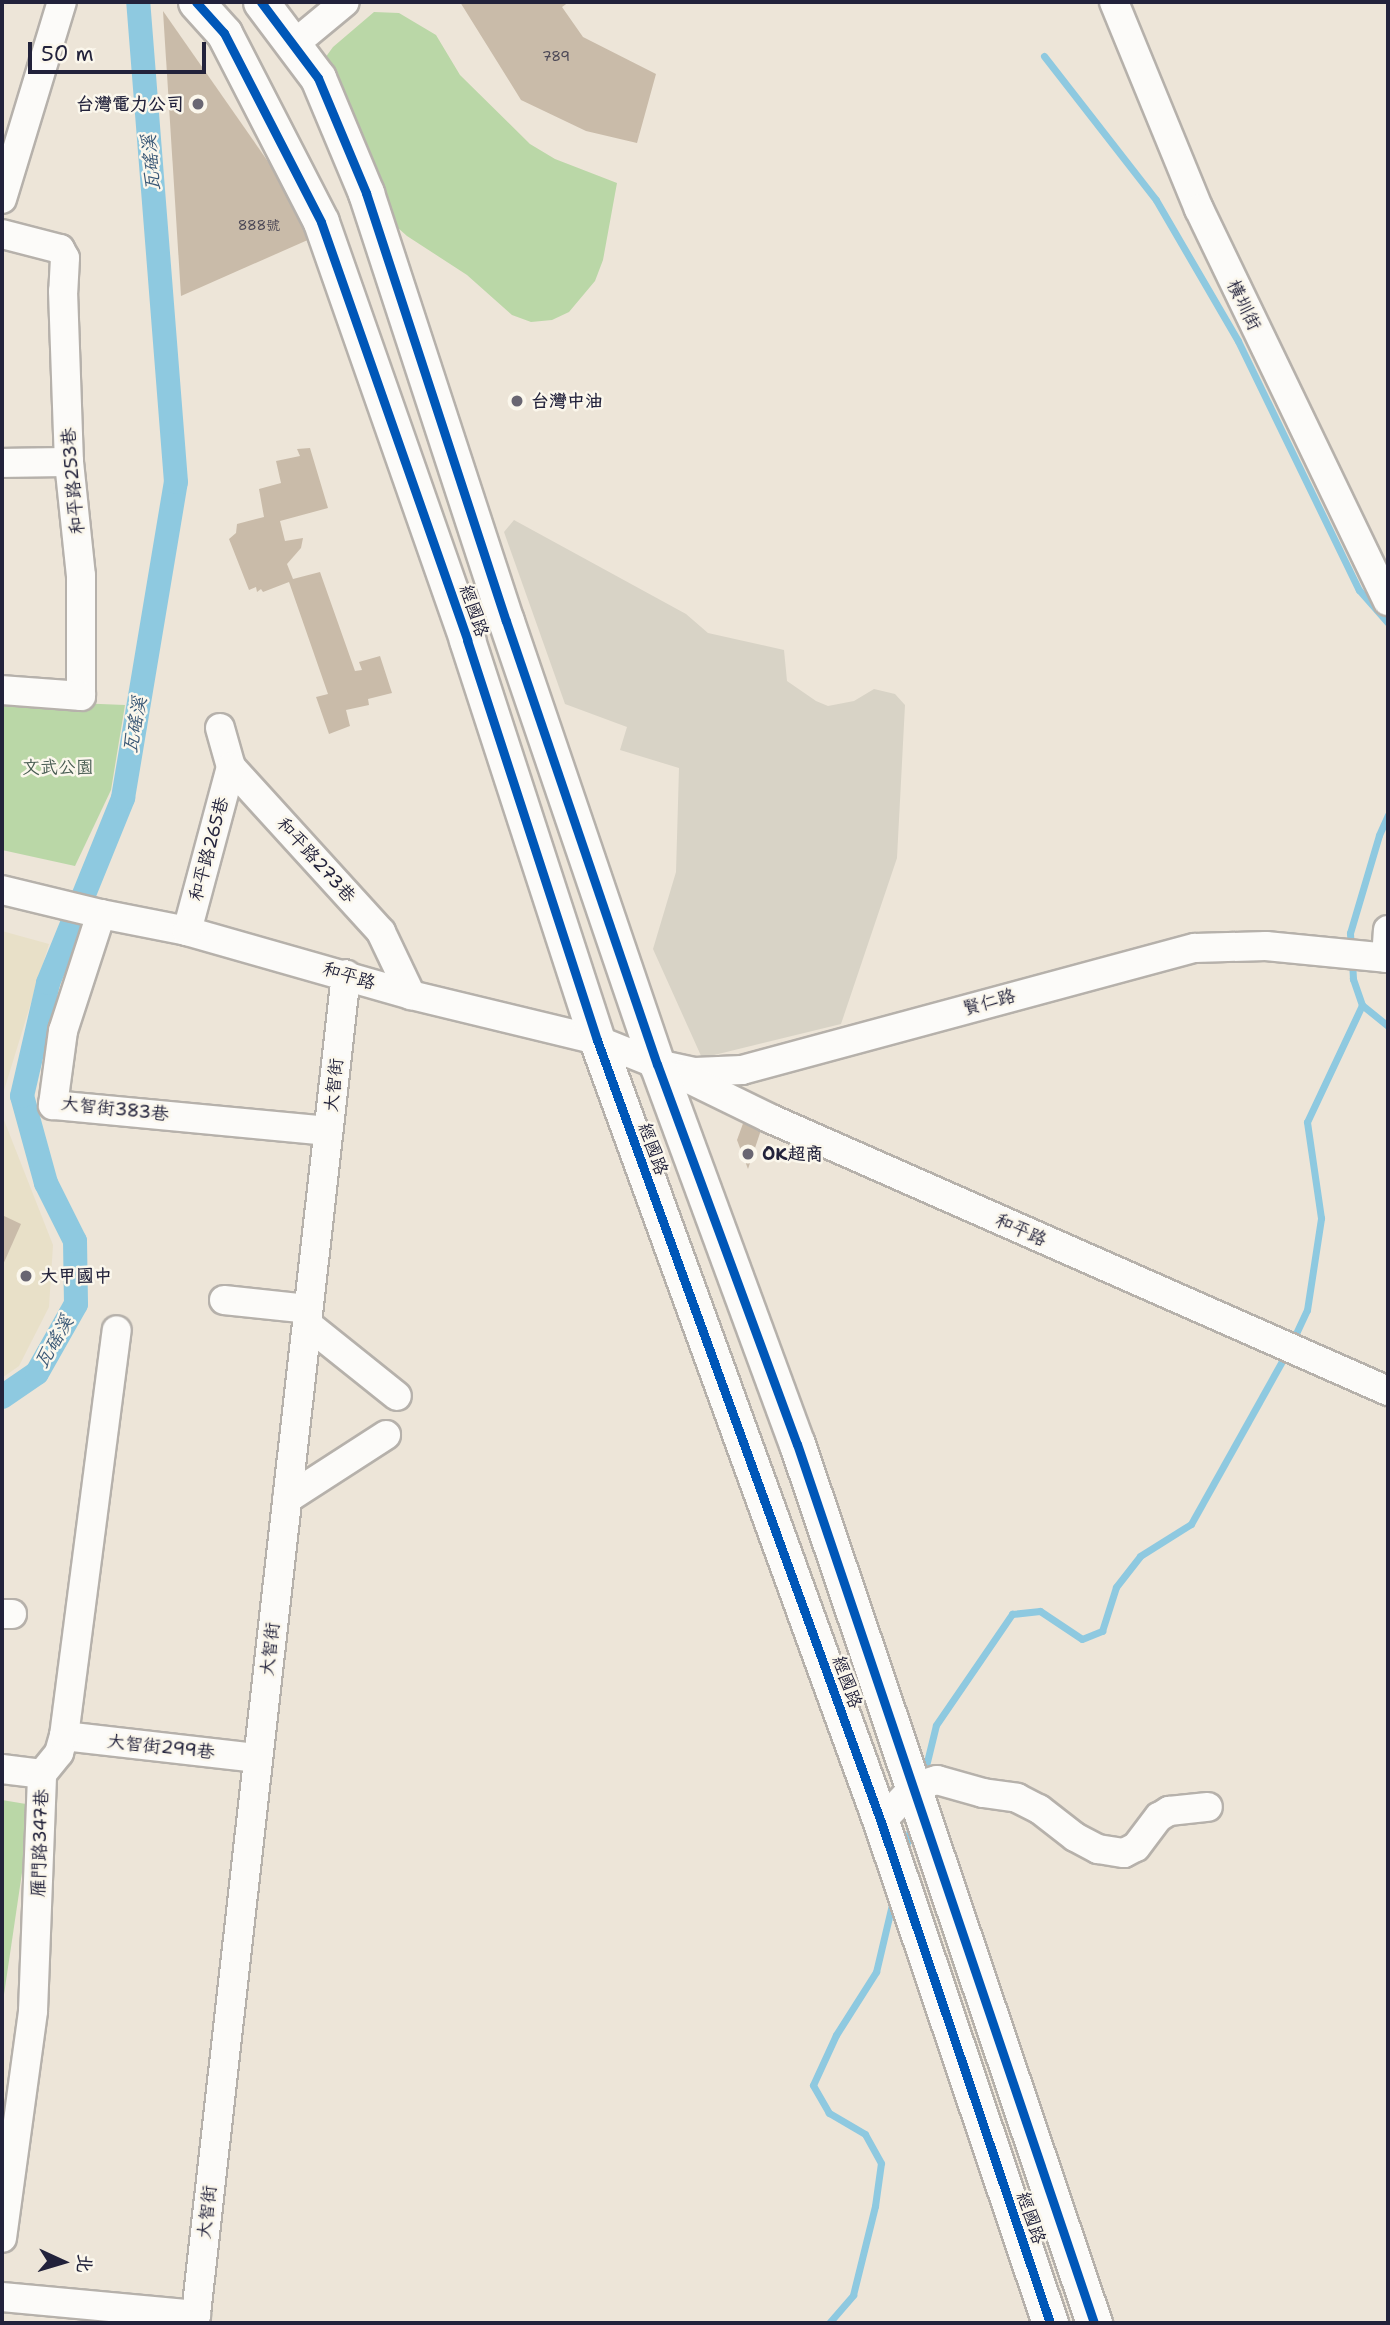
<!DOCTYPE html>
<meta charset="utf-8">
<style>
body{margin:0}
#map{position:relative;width:1390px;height:2325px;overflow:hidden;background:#ede5d8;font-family:"Shantell Sans","LXGW WenKai TC",sans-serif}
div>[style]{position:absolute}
.built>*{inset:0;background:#e8e0c8}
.industrial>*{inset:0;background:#d8d3c6}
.green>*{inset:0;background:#bad7a7}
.stream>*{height:7px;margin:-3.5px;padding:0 3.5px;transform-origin:3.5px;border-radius:3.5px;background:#8ec9e0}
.canal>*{height:24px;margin:-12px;padding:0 12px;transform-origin:12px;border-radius:12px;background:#8ec9e0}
.building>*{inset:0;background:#c9bba9}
.roads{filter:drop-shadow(2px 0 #b6b1ab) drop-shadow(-2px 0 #b6b1ab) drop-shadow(0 2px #b6b1ab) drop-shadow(0 -2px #b6b1ab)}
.minor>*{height:28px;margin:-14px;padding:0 14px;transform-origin:14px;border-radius:14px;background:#fcfbf9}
.major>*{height:35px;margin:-17.5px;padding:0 17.5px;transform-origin:17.5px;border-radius:17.5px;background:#fcfbf9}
.cycleway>*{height:9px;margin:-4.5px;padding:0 4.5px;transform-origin:4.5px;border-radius:4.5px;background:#0057b8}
.dots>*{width:19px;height:19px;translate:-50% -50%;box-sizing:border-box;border:4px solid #fbf7ec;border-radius:50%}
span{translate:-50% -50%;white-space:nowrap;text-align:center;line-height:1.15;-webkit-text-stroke:5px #fbf7ec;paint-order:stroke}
.number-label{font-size:14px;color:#4c4856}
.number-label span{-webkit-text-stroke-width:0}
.poi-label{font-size:18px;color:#22223b;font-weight:700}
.right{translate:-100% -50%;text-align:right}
.left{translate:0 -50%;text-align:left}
.street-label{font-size:18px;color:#22223b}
.park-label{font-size:18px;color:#495d53}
.water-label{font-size:19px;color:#3a5876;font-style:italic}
.frame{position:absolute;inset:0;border:4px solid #22223b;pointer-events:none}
.north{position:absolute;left:28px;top:2227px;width:70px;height:70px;-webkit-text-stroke:5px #fbf7ec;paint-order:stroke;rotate:94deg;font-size:19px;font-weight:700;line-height:28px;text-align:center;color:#22223b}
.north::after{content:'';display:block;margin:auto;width:24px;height:32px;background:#22223b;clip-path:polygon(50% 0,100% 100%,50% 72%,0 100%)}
.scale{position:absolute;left:28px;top:42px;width:178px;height:32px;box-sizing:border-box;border:4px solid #22223b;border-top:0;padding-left:9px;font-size:21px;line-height:24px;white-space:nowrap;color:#22223b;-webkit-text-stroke:5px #fbf7ec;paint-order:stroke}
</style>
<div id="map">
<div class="built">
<i style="clip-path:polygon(2px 931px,49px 944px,2px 1097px)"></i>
<i style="clip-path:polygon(2px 1115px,53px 1245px,49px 1307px,19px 1366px,2px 1378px)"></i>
</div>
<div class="industrial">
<i style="clip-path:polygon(514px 520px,686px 614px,708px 633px,784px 650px,787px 681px,816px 701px,828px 706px,854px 701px,874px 689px,895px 694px,905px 705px,897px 858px,841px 1024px,702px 1058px,653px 949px,676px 872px,679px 768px,620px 750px,627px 727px,565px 704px,504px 532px)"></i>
</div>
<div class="green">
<i style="clip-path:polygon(374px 12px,399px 13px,436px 35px,460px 75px,530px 144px,555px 159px,617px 183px,603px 260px,595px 281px,569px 312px,552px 320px,531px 322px,512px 315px,467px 275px,407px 236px,388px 219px,323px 72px,325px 58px,333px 47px)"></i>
<i style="clip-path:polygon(2px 700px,125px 705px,111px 790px,75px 866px,2px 850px)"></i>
<i style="clip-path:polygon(2px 1800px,32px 1805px,2px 2008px)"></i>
</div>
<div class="stream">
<i style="left:1044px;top:56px;width:182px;rotate:52.1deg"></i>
<i style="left:1156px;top:200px;width:163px;rotate:59.8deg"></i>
<i style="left:1238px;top:341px;width:277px;rotate:64.1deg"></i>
<i style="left:1359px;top:590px;width:44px;rotate:48.7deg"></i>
<i style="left:1351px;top:948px;width:15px;rotate:-94deg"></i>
<i style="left:1350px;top:933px;width:102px;rotate:-73.5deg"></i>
<i style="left:1379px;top:835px;width:22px;rotate:-66deg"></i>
<i style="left:1362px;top:1005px;width:33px;rotate:39deg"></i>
<i style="left:1292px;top:1342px;width:35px;rotate:-65deg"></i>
<i style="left:1307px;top:1310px;width:93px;rotate:-81.3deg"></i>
<i style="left:1321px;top:1218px;width:97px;rotate:-98.3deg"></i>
<i style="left:1307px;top:1122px;width:129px;rotate:-64.8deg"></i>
<i style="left:1362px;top:1005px;width:28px;rotate:-109deg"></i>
<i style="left:1353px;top:979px;width:19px;rotate:-93deg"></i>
<i style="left:926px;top:1766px;width:42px;rotate:-76.3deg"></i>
<i style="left:936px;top:1725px;width:135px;rotate:-55.6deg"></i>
<i style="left:1012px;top:1614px;width:28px;rotate:-6deg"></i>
<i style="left:1040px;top:1611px;width:50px;rotate:33.7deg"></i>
<i style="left:1082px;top:1639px;width:22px;rotate:-22deg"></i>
<i style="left:1102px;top:1631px;width:46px;rotate:-72.3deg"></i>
<i style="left:1116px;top:1587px;width:39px;rotate:-52deg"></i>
<i style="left:1140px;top:1556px;width:60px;rotate:-32.1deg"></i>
<i style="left:1191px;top:1524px;width:197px;rotate:-60.8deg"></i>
<i style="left:905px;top:1851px;width:27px;rotate:-77deg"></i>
<i style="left:829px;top:2323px;width:37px;rotate:-49deg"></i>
<i style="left:853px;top:2295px;width:92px;rotate:-76.1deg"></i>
<i style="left:875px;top:2206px;width:43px;rotate:-82.1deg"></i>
<i style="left:881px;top:2163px;width:33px;rotate:-119deg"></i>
<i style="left:865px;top:2134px;width:42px;rotate:-149.7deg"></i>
<i style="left:829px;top:2113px;width:32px;rotate:-120deg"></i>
<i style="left:813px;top:2085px;width:55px;rotate:-65.3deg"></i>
<i style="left:836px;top:2035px;width:75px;rotate:-57.6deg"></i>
<i style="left:876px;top:1972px;width:74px;rotate:-76.7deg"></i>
</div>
<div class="canal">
<i style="left:2px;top:1397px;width:42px;rotate:-34.4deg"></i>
<i style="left:37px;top:1373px;width:79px;rotate:-60.5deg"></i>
<i style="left:76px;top:1304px;width:63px;rotate:-90.9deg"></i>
<i style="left:75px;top:1241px;width:65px;rotate:-116.6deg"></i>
<i style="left:46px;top:1183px;width:90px;rotate:-105.4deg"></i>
<i style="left:22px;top:1096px;width:116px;rotate:-77deg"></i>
<i style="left:48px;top:983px;width:200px;rotate:-67.9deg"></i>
<i style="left:123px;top:798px;width:320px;rotate:-80.5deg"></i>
<i style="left:176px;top:482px;width:482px;rotate:-94.5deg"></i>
</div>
<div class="building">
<i style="clip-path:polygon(460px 2px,569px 2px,562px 7px,583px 37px,656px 74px,637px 143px,586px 131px,521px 100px)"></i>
<i style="clip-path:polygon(163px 11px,292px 196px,310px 239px,181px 296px)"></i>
<i style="clip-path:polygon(310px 448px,328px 508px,280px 521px,285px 541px,303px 538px,301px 548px,287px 564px,293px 579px,320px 572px,355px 671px,362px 670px,359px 662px,380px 656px,392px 693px,368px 699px,369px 705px,346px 710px,350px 726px,329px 734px,316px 697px,328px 694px,289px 582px,263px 592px,261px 589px,257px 592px,256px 587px,249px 590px,229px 539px,236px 533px,237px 524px,264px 517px,259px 489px,281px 483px,276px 461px,300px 456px,297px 449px)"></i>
<i style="clip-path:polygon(745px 1118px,762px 1127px,748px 1169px,737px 1140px)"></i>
<i style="clip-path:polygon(2px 1215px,21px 1224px,2px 1267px)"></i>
</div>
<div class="roads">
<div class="minor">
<i style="left:1114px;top:2px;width:224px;rotate:67.7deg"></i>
<i style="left:1199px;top:209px;width:435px;rotate:64.3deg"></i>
<i style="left:293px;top:45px;width:67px;rotate:-39.6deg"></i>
<i style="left:2px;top:199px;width:206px;rotate:-73.1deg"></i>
<i style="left:2px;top:234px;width:60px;rotate:14.5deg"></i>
<i style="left:60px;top:249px;width:10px;rotate:61deg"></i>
<i style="left:65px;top:258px;width:33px;rotate:93deg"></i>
<i style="left:63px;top:291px;width:171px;rotate:88deg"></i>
<i style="left:69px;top:462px;width:115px;rotate:84deg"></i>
<i style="left:81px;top:576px;width:120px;rotate:90deg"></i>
<i style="left:81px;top:696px;width:79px;rotate:-175.7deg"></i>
<i style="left:2px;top:463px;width:67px;rotate:-0.9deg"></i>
<i style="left:220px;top:728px;width:41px;rotate:74.2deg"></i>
<i style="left:231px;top:767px;width:223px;rotate:47.7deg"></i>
<i style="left:381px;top:932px;width:70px;rotate:64.5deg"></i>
<i style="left:2px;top:890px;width:102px;rotate:13.6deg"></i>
<i style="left:101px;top:914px;width:88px;rotate:11.2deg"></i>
<i style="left:187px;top:931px;width:233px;rotate:15.9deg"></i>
<i style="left:411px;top:995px;width:191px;rotate:13.6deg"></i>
<i style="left:597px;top:1040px;width:65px;rotate:21.8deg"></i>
<i style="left:657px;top:1064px;width:39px;rotate:12deg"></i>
<i style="left:695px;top:1072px;width:47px;rotate:-2.4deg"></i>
<i style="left:742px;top:1070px;width:469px;rotate:-15.1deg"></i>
<i style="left:1195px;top:948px;width:71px;rotate:-1.6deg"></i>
<i style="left:1266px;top:946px;width:123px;rotate:5.6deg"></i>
<i style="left:101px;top:914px;width:123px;rotate:108deg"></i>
<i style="left:63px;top:1031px;width:75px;rotate:97.7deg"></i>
<i style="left:53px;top:1105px;width:276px;rotate:5.4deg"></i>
<i style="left:187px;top:931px;width:170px;rotate:-75deg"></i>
<i style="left:1386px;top:958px;width:28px;rotate:-86deg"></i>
<i style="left:681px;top:1075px;width:98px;rotate:26deg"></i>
<i style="left:769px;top:1118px;width:677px;rotate:23.8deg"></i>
<i style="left:224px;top:1300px;width:84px;rotate:6.1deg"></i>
<i style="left:307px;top:1324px;width:115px;rotate:38.7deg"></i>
<i style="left:287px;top:1499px;width:118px;rotate:-32.9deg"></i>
<i style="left:2px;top:1614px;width:10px"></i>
<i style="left:64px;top:1736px;width:195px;rotate:6.5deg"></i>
<i style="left:2px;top:1769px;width:40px;rotate:7.1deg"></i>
<i style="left:881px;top:1822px;width:48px;rotate:-46.7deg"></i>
<i style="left:914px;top:1787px;width:24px;rotate:-17deg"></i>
<i style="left:937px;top:1780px;width:48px;rotate:15.8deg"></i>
<i style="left:983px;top:1793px;width:34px;rotate:8deg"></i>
<i style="left:1017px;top:1798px;width:25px;rotate:27deg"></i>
<i style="left:1039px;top:1809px;width:46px;rotate:37.9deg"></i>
<i style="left:1075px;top:1837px;width:26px;rotate:28deg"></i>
<i style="left:1098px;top:1849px;width:26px;rotate:9deg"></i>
<i style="left:1124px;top:1853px;width:13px;rotate:-27deg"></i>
<i style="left:1136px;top:1847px;width:38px;rotate:-53deg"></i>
<i style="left:1159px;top:1817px;width:12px;rotate:-31deg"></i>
<i style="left:1169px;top:1811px;width:39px;rotate:-6deg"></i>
<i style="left:2px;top:2238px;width:229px;rotate:-82.2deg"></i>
<i style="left:33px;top:2011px;width:237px;rotate:-87.8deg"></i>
<i style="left:42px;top:1774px;width:27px;rotate:-51deg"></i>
<i style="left:59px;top:1753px;width:18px;rotate:-74deg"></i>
<i style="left:64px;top:1736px;width:409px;rotate:-82.6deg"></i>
<i style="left:2px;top:2297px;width:195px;rotate:5.3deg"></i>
<i style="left:195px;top:2323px;width:1357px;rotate:-83.61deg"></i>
</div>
<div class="major">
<i style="left:196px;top:2px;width:42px;rotate:47.9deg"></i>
<i style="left:224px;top:33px;width:212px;rotate:62.8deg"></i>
<i style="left:321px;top:222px;width:443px;rotate:70.7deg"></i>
<i style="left:467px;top:640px;width:421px;rotate:72deg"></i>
<i style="left:597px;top:1040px;width:832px;rotate:70.04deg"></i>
<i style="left:881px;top:1822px;width:529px;rotate:71.36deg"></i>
<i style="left:261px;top:2px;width:95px;rotate:53.1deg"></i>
<i style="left:318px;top:78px;width:125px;rotate:67.3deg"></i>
<i style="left:366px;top:193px;width:450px;rotate:71.9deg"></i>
<i style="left:506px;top:621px;width:468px;rotate:71.2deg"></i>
<i style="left:657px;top:1064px;width:405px;rotate:69.8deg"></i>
<i style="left:797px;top:1444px;width:928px;rotate:71.33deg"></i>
</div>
</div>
<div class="cycleway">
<i style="left:196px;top:2px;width:42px;rotate:47.9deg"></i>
<i style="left:224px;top:33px;width:212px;rotate:62.8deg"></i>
<i style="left:321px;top:222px;width:443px;rotate:70.7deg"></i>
<i style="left:467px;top:640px;width:421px;rotate:72deg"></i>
<i style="left:597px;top:1040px;width:832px;rotate:70.04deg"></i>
<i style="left:881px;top:1822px;width:529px;rotate:71.36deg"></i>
<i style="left:261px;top:2px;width:95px;rotate:53.1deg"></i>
<i style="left:318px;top:78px;width:125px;rotate:67.3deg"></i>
<i style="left:366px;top:193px;width:450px;rotate:71.9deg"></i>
<i style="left:506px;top:621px;width:468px;rotate:71.2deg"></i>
<i style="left:657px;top:1064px;width:405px;rotate:69.8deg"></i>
<i style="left:797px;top:1444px;width:928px;rotate:71.33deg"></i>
</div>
<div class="dots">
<i style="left:198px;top:104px;background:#696672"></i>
<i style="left:517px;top:401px;background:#696672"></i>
<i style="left:748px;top:1154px;background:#696672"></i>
<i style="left:26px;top:1276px;background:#696672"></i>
</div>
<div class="number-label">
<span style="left:556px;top:56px">789</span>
<span style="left:259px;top:225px">888號</span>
</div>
<div class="poi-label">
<span class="right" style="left:184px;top:104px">台灣電力公司</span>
<span class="left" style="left:531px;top:401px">台灣中油</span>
<span class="left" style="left:762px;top:1154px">OK超商</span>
<span class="left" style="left:40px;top:1276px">大甲國中</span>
</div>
<div class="street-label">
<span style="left:1244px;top:305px;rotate:64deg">橫圳街</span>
<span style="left:73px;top:481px;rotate:-95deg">和平路253巷</span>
<span style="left:474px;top:611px;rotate:71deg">經國路</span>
<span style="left:209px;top:849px;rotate:-75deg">和平路265巷</span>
<span style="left:316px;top:860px;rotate:48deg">和平路273巷</span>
<span style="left:349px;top:976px;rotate:17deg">和平路</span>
<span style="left:989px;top:1002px;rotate:-15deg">賢仁路</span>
<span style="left:334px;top:1085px;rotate:-84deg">大智街</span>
<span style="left:115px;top:1109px;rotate:6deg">大智街383巷</span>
<span style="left:653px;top:1149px;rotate:70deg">經國路</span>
<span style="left:1021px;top:1230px;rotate:24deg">和平路</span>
<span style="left:270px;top:1649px;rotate:-84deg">大智街</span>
<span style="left:847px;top:1682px;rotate:70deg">經國路</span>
<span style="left:161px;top:1747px;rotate:6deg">大智街299巷</span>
<span style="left:40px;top:1843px;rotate:-88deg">雁門路347巷</span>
<span style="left:207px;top:2212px;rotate:-84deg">大智街</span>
<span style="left:1031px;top:2218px;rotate:71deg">經國路</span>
</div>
<div class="park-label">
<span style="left:58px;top:767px">文武公園</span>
</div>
<div class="water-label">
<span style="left:151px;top:163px;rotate:-95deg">瓦磘溪</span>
<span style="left:135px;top:725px;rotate:-80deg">瓦磘溪</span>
<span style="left:54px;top:1342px;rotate:-60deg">瓦磘溪</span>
</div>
<div class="frame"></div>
<div class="north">北</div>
<div class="scale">50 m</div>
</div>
